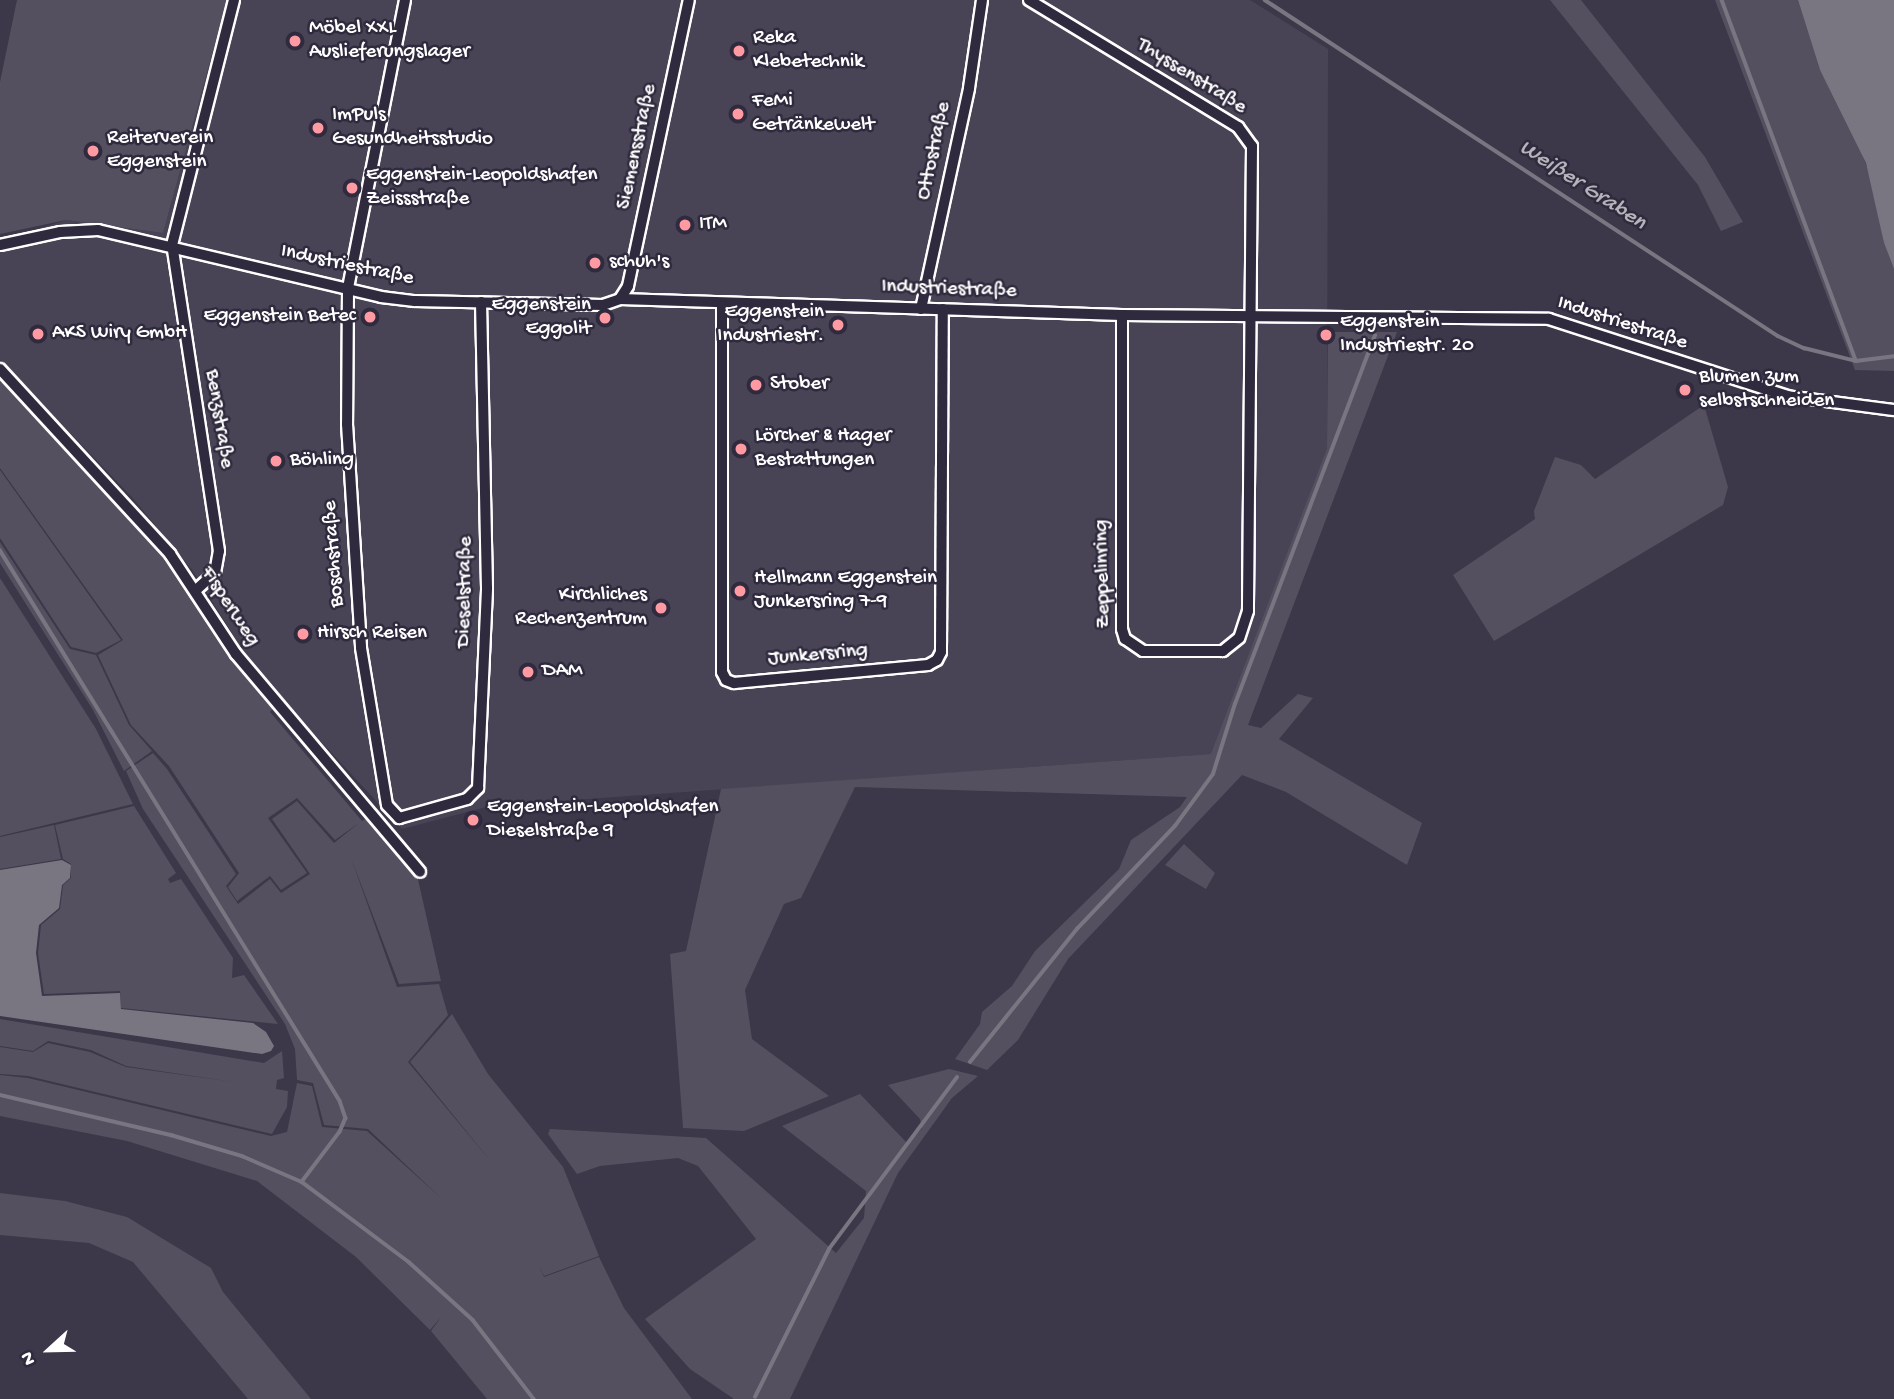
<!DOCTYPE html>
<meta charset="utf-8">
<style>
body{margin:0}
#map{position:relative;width:1894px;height:1399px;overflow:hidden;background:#3c3749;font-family:"Gochi Hand",sans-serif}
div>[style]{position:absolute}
.built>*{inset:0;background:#494455}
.green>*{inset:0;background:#555060}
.water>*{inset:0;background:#797682}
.stream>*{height:3.5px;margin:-1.75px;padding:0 1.75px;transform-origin:1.75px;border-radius:1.75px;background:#797682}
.roads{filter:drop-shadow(2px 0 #fff) drop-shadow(-2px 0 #fff) drop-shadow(0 2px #fff) drop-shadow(0 -2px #fff)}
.minor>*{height:10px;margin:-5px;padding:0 5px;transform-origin:5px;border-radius:5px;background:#2f2a3d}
.dots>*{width:19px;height:19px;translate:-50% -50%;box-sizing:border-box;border:4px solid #2f2a3d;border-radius:50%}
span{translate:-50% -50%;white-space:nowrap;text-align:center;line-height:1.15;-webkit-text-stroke:5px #2f2a3d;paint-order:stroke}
.poi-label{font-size:21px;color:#fff}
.left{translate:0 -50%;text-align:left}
.right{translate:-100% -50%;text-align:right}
.street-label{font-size:21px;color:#fff}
.water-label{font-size:23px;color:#b5b4ba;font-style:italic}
.north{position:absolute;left:14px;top:1315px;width:70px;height:70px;-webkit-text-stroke:5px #2f2a3d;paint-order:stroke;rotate:248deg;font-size:19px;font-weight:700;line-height:28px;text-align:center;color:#fff}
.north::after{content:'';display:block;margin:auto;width:24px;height:32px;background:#fff;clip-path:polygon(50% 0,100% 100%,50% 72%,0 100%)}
</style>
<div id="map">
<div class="built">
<i style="clip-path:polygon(227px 0,1250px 0,1328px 49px,1327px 448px,1212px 754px,490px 806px,402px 829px,256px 671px,193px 571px,131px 496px,0 360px,0 241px,66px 220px,163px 233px)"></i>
</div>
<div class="green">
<i style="clip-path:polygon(17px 0,227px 0,163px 233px,66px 220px,0 234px,0 82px)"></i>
<i style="clip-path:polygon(1550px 0,1581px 0,1705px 157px,1743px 222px,1721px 231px,1698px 185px)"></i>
<i style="clip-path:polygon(1715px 0,1798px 0,1820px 70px,1859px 144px,1871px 179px,1884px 243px,1894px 269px,1894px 371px,1855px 370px)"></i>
<i style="clip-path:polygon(1328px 332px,1397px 332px,1248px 725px,1261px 728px,1298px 694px,1313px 698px,1279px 739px,1422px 823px,1407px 865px,1286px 792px,1242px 775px,1068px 959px,1018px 1040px,987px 1070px,955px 1059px,980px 1024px,982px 1012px,1012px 986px,1035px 951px,1119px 869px,1131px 840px,1180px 807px,1187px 797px,855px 787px,801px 898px,784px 904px,745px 990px,752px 1039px,829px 1096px,744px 1131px,683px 1128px,670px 954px,686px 951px,721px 789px,1211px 754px,1327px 448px)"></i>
<i style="clip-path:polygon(0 378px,132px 516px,176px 572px,243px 674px,273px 708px,270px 712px,362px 821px,367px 818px,417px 875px,441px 981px,399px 984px,351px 858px,397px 987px,439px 984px,448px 1015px,408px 1062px,493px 1164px,410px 1062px,452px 1014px,488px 1074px,563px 1167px,599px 1256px,544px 1276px,538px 1264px,544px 1277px,599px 1257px,624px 1308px,692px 1399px,487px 1399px,431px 1331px,441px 1317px,430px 1330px,356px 1257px,257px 1181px,127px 1141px,0 1116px,0 1075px,28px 1078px,271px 1136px,287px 1132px,297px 1083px,312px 1086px,322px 1127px,367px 1131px,442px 1199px,368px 1129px,324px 1125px,313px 1083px,297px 1080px,295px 1049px,285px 1024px,143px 809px,126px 771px,153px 753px,167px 769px,236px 874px,226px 886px,238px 904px,270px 879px,281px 893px,310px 874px,272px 819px,297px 801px,334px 843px,359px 823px,335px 840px,297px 798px,268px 818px,307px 873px,281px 890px,270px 876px,237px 901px,228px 887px,239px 873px,169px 766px,131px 725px,98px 655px,123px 640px,0 468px)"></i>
<i style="clip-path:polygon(1704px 405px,1728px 487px,1723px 505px,1494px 641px,1453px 575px,1535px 519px,1534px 511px,1555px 457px,1581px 465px,1595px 479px)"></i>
<i style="clip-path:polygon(0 470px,121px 640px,96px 653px,71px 647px,0 538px)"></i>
<i style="clip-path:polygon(0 542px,70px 649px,96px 655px,129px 725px,152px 751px,124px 771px,93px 710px,0 563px)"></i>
<i style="clip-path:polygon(0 578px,96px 729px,133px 804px,0 836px)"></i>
<i style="clip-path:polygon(134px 806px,176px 873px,168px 879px,170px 883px,181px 879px,233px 958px,232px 978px,244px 975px,278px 1024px,121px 1008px,120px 991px,44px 994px,38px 953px,41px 925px,60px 909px,63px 885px,71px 878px,71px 864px,63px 859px,55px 825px)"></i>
<i style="clip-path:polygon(54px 825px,61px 859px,0 869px,0 837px)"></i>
<i style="clip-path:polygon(1184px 844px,1215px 873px,1206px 889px,1165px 865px)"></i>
<i style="clip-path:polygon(0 1019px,264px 1063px,282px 1051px,284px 1078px,277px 1080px,276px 1089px,288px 1091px,287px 1107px,272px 1134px,28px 1076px,0 1074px,0 1047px,33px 1052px,48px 1043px,90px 1052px,126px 1067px,234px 1082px,126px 1066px,91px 1050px,48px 1041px,33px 1051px,0 1046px)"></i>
<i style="clip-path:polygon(949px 1069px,978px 1076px,952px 1098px,898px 1173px,790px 1399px,734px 1399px,690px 1369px,645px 1319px,756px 1239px,698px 1166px,678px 1158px,600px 1166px,577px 1174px,548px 1134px,550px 1129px,706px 1138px,836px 1253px,864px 1218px,866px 1191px,782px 1126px,860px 1094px,908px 1144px,922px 1128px,920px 1119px,888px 1085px)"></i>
<i style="clip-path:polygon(0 1193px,65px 1201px,127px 1217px,211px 1268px,223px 1292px,311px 1399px,248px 1399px,133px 1262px,89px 1243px,0 1235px)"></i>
</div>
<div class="water">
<i style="clip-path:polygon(1798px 0,1894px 0,1894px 269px,1884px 243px,1866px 163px,1820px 70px)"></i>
<i style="clip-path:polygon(62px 860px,71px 865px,70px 878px,62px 885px,59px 908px,39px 925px,36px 953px,42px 996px,120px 993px,121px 1009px,253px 1023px,266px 1032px,274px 1046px,271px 1051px,262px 1054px,0 1016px,0 870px)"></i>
</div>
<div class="stream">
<i style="left:1265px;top:0;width:613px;rotate:33.22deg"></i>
<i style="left:1778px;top:336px;width:29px;rotate:25deg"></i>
<i style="left:1804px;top:348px;width:54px;rotate:14deg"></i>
<i style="left:1856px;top:361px;width:38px;rotate:-7deg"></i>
<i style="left:1722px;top:0;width:385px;rotate:69.6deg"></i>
<i style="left:0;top:550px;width:647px;rotate:58.32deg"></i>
<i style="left:340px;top:1101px;width:18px;rotate:71deg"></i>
<i style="left:346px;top:1118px;width:15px;rotate:113deg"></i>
<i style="left:340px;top:1132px;width:63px;rotate:127.2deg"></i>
<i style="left:970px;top:1062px;width:171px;rotate:-51.2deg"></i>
<i style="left:1077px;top:929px;width:142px;rotate:-46.4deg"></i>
<i style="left:1175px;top:826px;width:64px;rotate:-53.8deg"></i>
<i style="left:1213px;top:774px;width:73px;rotate:-72.6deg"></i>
<i style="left:1235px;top:704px;width:394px;rotate:-69.2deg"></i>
<i style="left:0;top:1095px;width:176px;rotate:13.2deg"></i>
<i style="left:171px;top:1135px;width:74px;rotate:16.5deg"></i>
<i style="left:242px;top:1156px;width:65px;rotate:23.4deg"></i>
<i style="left:302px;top:1182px;width:134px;rotate:36.8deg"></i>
<i style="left:409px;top:1262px;width:86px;rotate:42.2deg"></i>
<i style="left:473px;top:1320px;width:100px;rotate:52.3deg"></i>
<i style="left:755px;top:1397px;width:165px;rotate:-63.4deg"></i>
<i style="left:829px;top:1249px;width:214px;rotate:-53.3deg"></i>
</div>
<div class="roads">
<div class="minor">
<i style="left:405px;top:0;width:295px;rotate:101.2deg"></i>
<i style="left:348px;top:289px;width:135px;rotate:90.4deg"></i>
<i style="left:347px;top:424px;width:224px;rotate:86.4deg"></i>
<i style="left:361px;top:648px;width:159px;rotate:80.6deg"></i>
<i style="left:387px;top:805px;width:18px;rotate:47deg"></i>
<i style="left:399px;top:818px;width:71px;rotate:-15.6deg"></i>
<i style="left:467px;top:799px;width:16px;rotate:-45deg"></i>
<i style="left:478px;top:788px;width:200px;rotate:-87.4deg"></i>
<i style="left:487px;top:588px;width:286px;rotate:-91.2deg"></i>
<i style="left:1029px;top:0;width:245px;rotate:31.3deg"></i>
<i style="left:1238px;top:127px;width:24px;rotate:54deg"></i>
<i style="left:1252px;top:146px;width:465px;rotate:90.5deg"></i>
<i style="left:1248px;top:611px;width:28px;rotate:108deg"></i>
<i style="left:1239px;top:638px;width:21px;rotate:141deg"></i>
<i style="left:1223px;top:651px;width:80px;rotate:180deg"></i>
<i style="left:1143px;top:651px;width:22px;rotate:-146deg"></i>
<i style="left:1125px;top:639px;width:10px;rotate:-107deg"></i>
<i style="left:1122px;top:629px;width:314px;rotate:-90deg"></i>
<i style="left:0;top:245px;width:61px;rotate:-12.2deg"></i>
<i style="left:60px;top:232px;width:38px;rotate:-3deg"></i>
<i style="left:98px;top:230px;width:291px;rotate:13.3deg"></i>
<i style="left:381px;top:297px;width:34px;rotate:7deg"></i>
<i style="left:415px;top:301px;width:188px;rotate:1.2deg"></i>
<i style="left:603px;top:305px;width:18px;rotate:-19deg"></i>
<i style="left:620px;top:299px;width:502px;rotate:1.83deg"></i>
<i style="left:1122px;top:315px;width:427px;rotate:0.5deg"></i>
<i style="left:1549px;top:319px;width:250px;rotate:17.9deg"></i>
<i style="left:1787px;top:396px;width:108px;rotate:7.5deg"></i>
<i style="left:620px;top:299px;width:15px;rotate:-58deg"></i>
<i style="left:628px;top:286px;width:292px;rotate:-78deg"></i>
<i style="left:722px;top:305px;width:367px;rotate:90deg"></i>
<i style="left:722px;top:672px;width:9px;rotate:63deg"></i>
<i style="left:726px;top:680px;width:9px;rotate:21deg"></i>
<i style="left:734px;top:683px;width:195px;rotate:-5.3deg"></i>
<i style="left:928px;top:665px;width:10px;rotate:-29deg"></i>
<i style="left:937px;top:660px;width:9px;rotate:-63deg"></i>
<i style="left:941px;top:652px;width:343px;rotate:-89.7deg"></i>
<i style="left:921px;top:309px;width:226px;rotate:-77.7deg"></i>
<i style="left:969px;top:88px;width:89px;rotate:-81.6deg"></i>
<i style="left:0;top:369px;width:251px;rotate:47.4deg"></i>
<i style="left:170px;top:554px;width:120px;rotate:56.6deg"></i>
<i style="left:236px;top:654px;width:285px;rotate:49.8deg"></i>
<i style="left:196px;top:590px;width:25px;rotate:-42deg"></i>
<i style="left:215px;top:573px;width:22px;rotate:-80deg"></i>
<i style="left:219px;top:551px;width:310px;rotate:-98.7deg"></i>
<i style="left:172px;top:245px;width:253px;rotate:-75.8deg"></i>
</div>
</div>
<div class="dots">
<i style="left:295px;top:41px;background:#ff9aa2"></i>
<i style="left:739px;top:51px;background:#ff9aa2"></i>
<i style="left:738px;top:114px;background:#ff9aa2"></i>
<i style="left:318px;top:128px;background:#ff9aa2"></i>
<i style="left:93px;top:151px;background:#ff9aa2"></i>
<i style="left:352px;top:188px;background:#ff9aa2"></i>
<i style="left:685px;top:225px;background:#ff9aa2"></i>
<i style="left:595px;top:263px;background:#ff9aa2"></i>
<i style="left:370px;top:317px;background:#ff9aa2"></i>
<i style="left:605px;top:318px;background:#ff9aa2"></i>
<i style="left:838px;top:325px;background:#ff9aa2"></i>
<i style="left:38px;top:334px;background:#ff9aa2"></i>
<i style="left:1326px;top:335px;background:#ff9aa2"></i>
<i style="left:756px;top:385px;background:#ff9aa2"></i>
<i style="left:1685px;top:390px;background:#ff9aa2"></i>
<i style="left:741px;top:449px;background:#ff9aa2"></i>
<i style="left:276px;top:461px;background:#ff9aa2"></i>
<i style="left:740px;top:591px;background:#ff9aa2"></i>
<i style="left:661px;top:608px;background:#ff9aa2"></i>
<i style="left:303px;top:634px;background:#ff9aa2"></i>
<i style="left:528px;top:672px;background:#ff9aa2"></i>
<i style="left:473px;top:820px;background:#ff9aa2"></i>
</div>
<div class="poi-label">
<span class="left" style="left:309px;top:41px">Möbel XXL<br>Auslieferungslager</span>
<span class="left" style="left:753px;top:51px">Reka<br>Klebetechnik</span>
<span class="left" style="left:752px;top:114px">FeMi<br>Getränkewelt</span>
<span class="left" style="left:332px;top:128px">ImPuls<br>Gesundheitsstudio</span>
<span class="left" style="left:107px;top:151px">Reiterverein<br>Eggenstein</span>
<span class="left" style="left:366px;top:188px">Eggenstein-Leopoldshafen<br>Zeissstraße</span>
<span class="left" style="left:699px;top:225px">ITM</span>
<span class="left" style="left:609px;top:263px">schuh's</span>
<span class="right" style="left:591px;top:318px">Eggenstein<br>Eggolit</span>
<span class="right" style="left:824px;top:325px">Eggenstein<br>Industriestr.</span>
<span class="right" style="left:356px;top:317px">Eggenstein Betec</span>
<span class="left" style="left:1340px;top:335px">Eggenstein<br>Industriestr. 20</span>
<span class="left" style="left:52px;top:334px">AKS Wiry GmbH</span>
<span class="left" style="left:1699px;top:390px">Blumen zum<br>selbstschneiden</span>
<span class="left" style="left:770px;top:385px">Stober</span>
<span class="left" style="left:755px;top:449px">Lörcher &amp; Hager<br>Bestattungen</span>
<span class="left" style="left:290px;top:461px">Böhling</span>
<span class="left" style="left:754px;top:591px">Hellmann Eggenstein<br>Junkersring 7-9</span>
<span class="right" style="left:647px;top:608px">Kirchliches<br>Rechenzentrum</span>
<span class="left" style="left:317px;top:634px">Hirsch Reisen</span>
<span class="left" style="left:542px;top:672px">DAM</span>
<span class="left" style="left:487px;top:820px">Eggenstein-Leopoldshafen<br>Dieselstraße 9</span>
</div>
<div class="street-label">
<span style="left:1191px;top:77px;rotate:32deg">Thyssenstraße</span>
<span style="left:638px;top:147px;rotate:-78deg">Siemensstraße</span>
<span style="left:935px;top:151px;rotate:-78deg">Ottostraße</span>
<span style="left:347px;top:266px;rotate:12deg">Industriestraße</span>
<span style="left:949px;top:290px;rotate:2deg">Industriestraße</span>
<span style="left:1622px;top:324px;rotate:18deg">Industriestraße</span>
<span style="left:218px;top:419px;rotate:81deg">Benzstraße</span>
<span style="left:335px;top:554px;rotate:-94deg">Boschstraße</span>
<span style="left:1104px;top:574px;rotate:-91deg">Zeppelinring</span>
<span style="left:466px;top:592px;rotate:-89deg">Dieselstraße</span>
<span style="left:229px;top:607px;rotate:57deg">Fisperweg</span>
<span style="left:818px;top:656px;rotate:-5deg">Junkersring</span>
</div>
<div class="water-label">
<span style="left:1582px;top:186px;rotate:33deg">Weißer Graben</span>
</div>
<div class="north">N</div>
</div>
